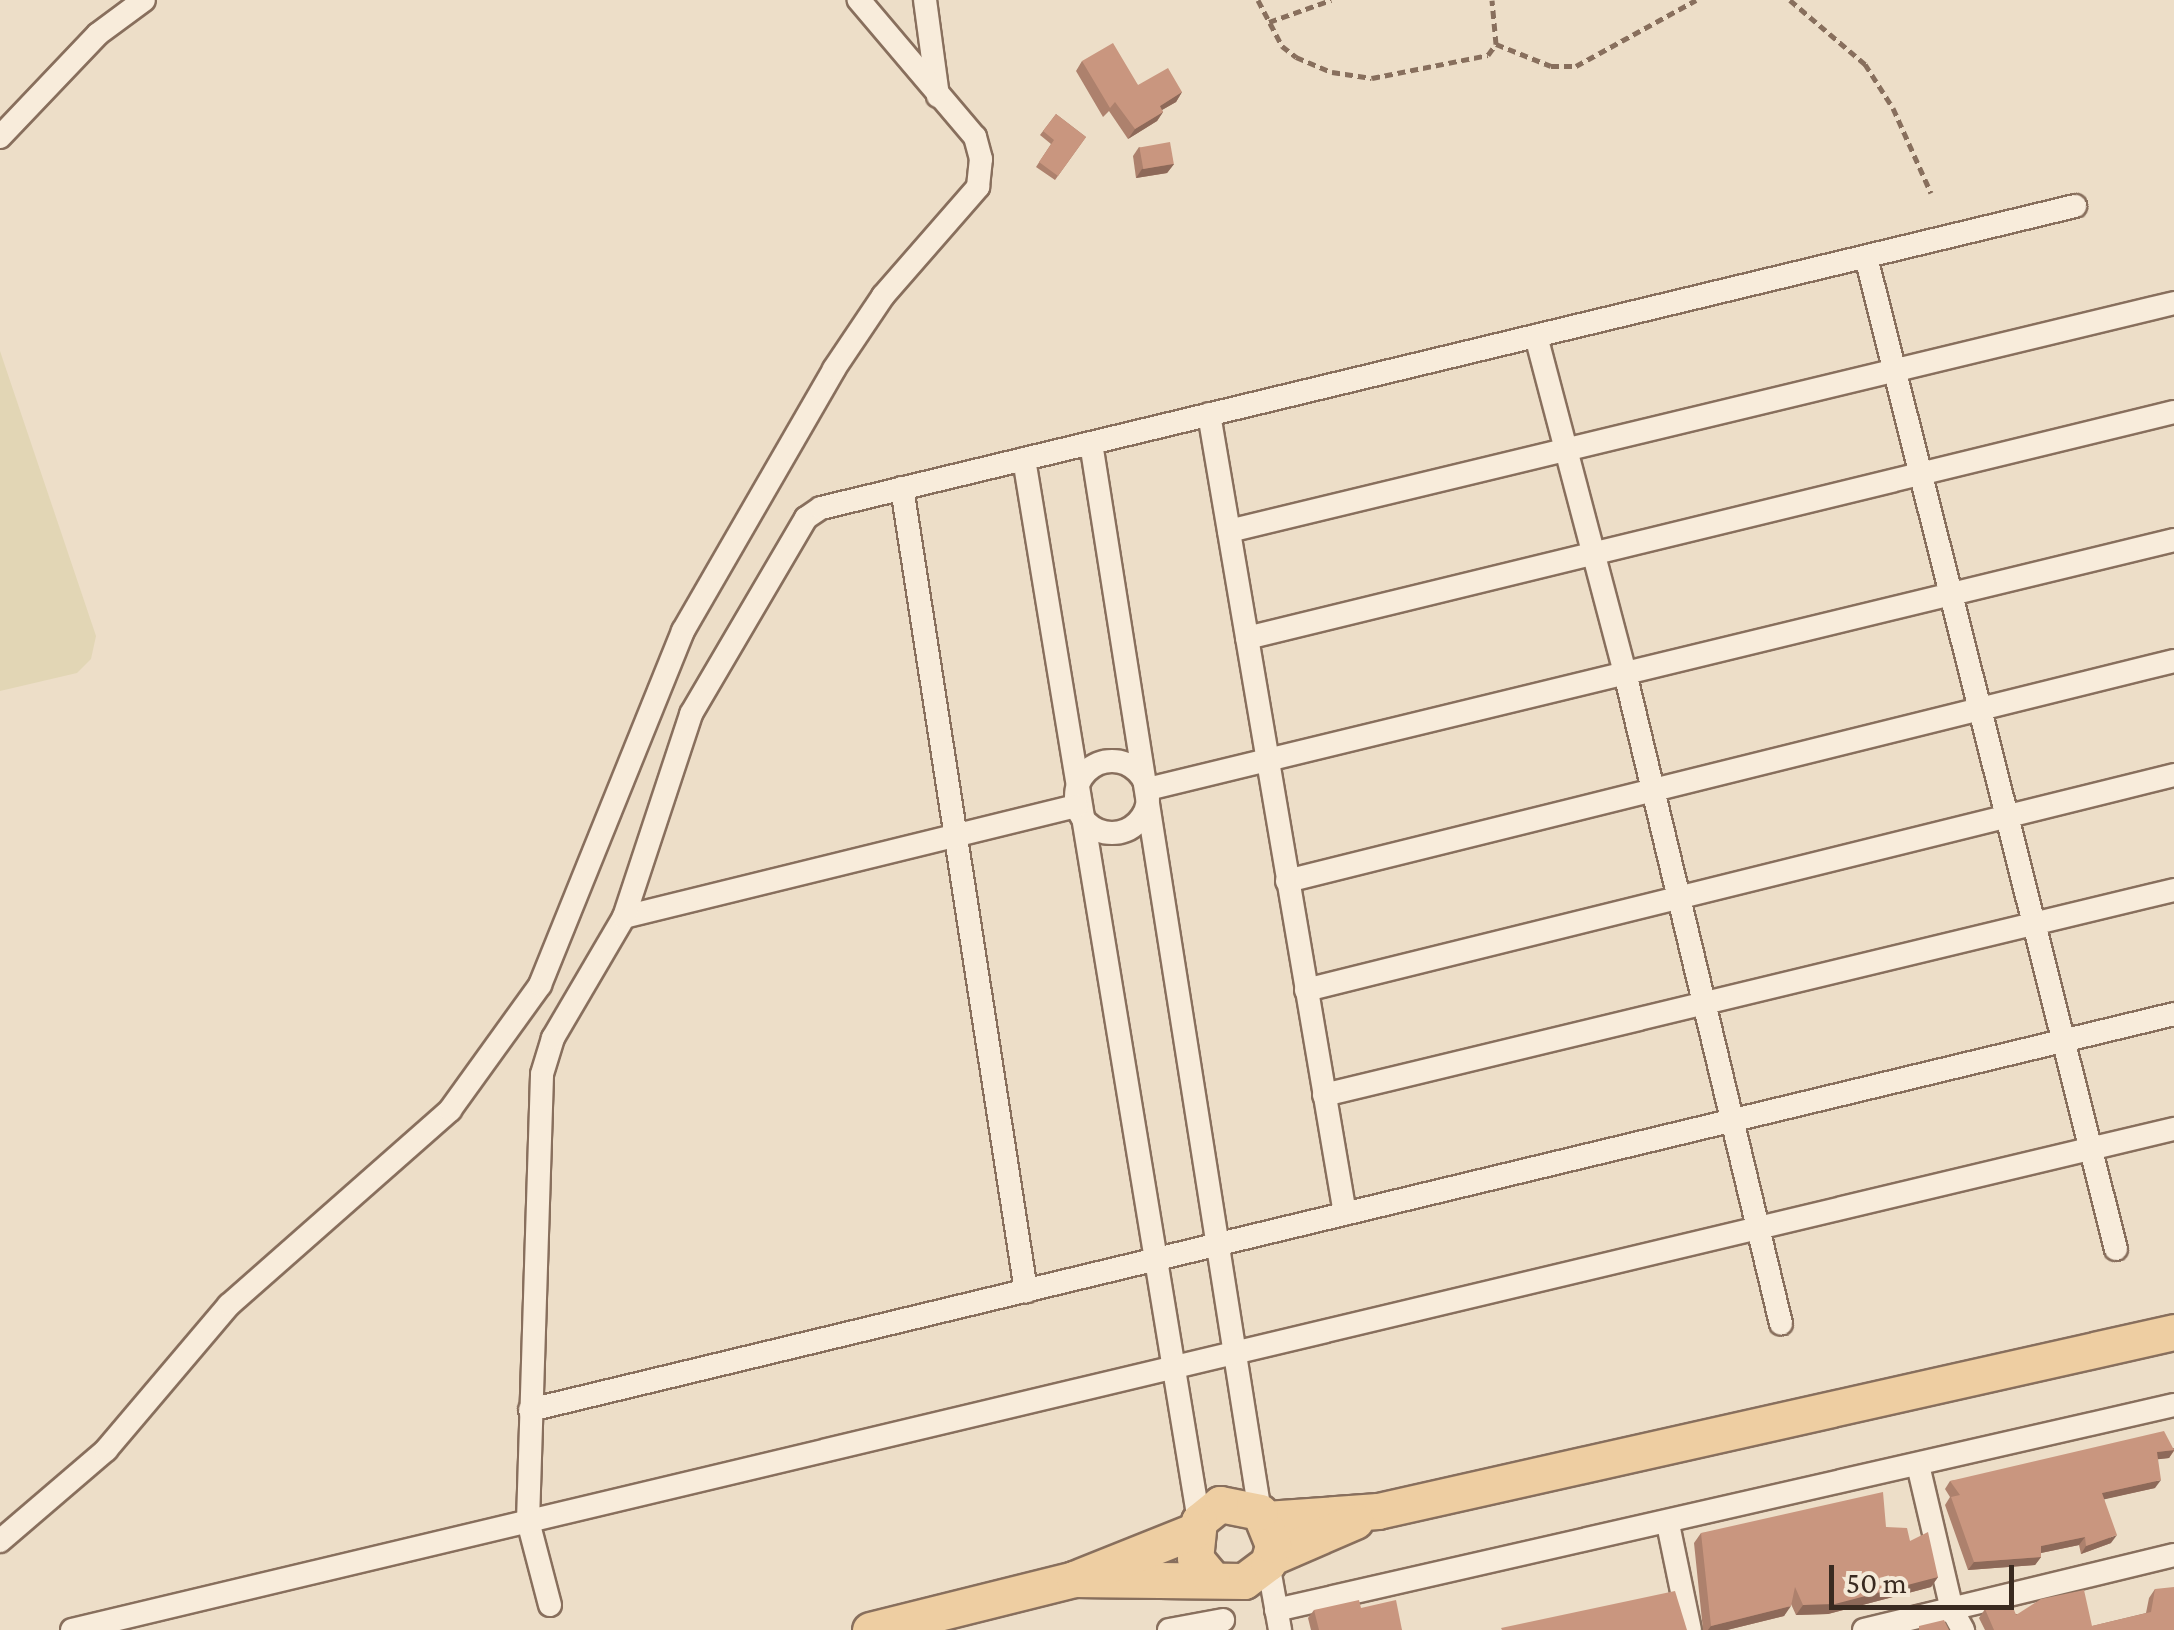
<!DOCTYPE html>
<style>
body{margin:0}
#map{position:relative;width:2174px;height:1630px;overflow:hidden;background:#eddec8;font-family:"Crimson Pro",serif}
div>[style]{position:absolute}
.farmland>*{inset:0;background:#e2d6b5}
.path>*{height:5px;margin-top:-2.5px;transform-origin:0;background:repeating-linear-gradient(90deg,#886f5d 0 8px,transparent 0 13px)}
.roads{filter:drop-shadow(2px 0 #886f5d) drop-shadow(-2px 0 #886f5d) drop-shadow(0 2px #886f5d) drop-shadow(0 -2px #886f5d)}
.street>*{height:22px;margin:-11px;padding:0 11px;transform-origin:11px;border-radius:11px;background:#f8ecdb}
.street>.ring{margin:-11px;padding:0;box-sizing:content-box;background:none;border:22px solid #f8ecdb;border-radius:50%}
.primary>*{height:35px;margin:-17.5px;padding:0 17.5px;transform-origin:17.5px;border-radius:17.5px;background:#eecea2}
.wall>*{inset:0;background:#ad816d}
.shaded-wall>*{inset:0;background:#8d6959}
.building>*{inset:0;background:#c9967f;transform-origin:0 0}
span{translate:-50% -50%;white-space:nowrap;text-align:center;line-height:1.15;-webkit-text-stroke:10px #f4e9d7;paint-order:stroke}
.scale{position:absolute;left:1829px;top:1565px;width:185px;height:45px;box-sizing:border-box;border:5px solid #392a20;border-top:0;padding-left:12px;font-size:30px;line-height:35px;white-space:nowrap;color:#392a20;-webkit-text-stroke:8px #f4e9d7;paint-order:stroke}
</style>
<div id="map">
<div class="farmland">
<i style="clip-path:polygon(0 351px,96px 636px,91px 659px,77px 673px,0 691px)"></i>
</div>
<div class="path">
<i style="left:1258px;top:0;width:52px;rotate:62.4deg"></i>
<i style="left:1282px;top:46px;width:18px;rotate:38deg"></i>
<i style="left:1296px;top:57px;width:39px;rotate:23deg"></i>
<i style="left:1332px;top:72px;width:40px;rotate:8.5deg"></i>
<i style="left:1372px;top:78px;width:118px;rotate:-11.2deg"></i>
<i style="left:1488px;top:55px;width:14px;rotate:-54deg"></i>
<i style="left:1496px;top:44px;width:44px;rotate:-95.2deg"></i>
<i style="left:1790px;top:0;width:99px;rotate:40.5deg"></i>
<i style="left:1865px;top:64px;width:52px;rotate:57.5deg"></i>
<i style="left:1893px;top:108px;width:93px;rotate:65.9deg"></i>
<i style="left:1269px;top:22px;width:66px;rotate:-19.5deg"></i>
<i style="left:1496px;top:44px;width:59px;rotate:21.8deg"></i>
<i style="left:1551px;top:66px;width:25px"></i>
<i style="left:1576px;top:66px;width:137px;rotate:-28.8deg"></i>
</div>
<div class="roads">
<div class="street">
<i style="left:925px;top:0;width:97px;rotate:82.3deg"></i>
<i style="left:0;top:137px;width:142px;rotate:-46.4deg"></i>
<i style="left:98px;top:34px;width:57px;rotate:-36.5deg"></i>
<i style="left:1866px;top:257px;width:1023px;rotate:75.86deg"></i>
<i style="left:1536px;top:336px;width:349px;rotate:75.2deg"></i>
<i style="left:1625px;top:673px;width:669px;rotate:76.52deg"></i>
<i style="left:1209px;top:414px;width:811px;rotate:80.35deg"></i>
<i style="left:1091px;top:443px;width:1082px;rotate:81.02deg"></i>
<i style="left:1024px;top:459px;width:1076px;rotate:80.64deg"></i>
<i style="left:902px;top:488px;width:813px;rotate:81.22deg"></i>
<i style="left:1229px;top:531px;width:972px;rotate:-13.56deg"></i>
<i style="left:1247px;top:638px;width:954px;rotate:-13.7deg"></i>
<i class="ring" style="left:1076px;top:761px;width:50px;height:50px"></i>
<i style="left:1148px;top:789px;width:1056px;rotate:-13.64deg"></i>
<i style="left:1287px;top:881px;width:914px;rotate:-13.93deg"></i>
<i style="left:624px;top:917px;width:466px;rotate:-13.8deg"></i>
<i style="left:1306px;top:990px;width:894px;rotate:-13.91deg"></i>
<i style="left:1324px;top:1095px;width:874px;rotate:-13.56deg"></i>
<i style="left:530px;top:1410px;width:1691px;rotate:-13.54deg"></i>
<i style="left:1918px;top:1465px;width:149px;rotate:76.8deg"></i>
<i style="left:1952px;top:1610px;width:23px;rotate:61deg"></i>
<i style="left:1668px;top:1524px;width:108px;rotate:78.3deg"></i>
<i style="left:0;top:1541px;width:140px;rotate:-40.6deg"></i>
<i style="left:106px;top:1450px;width:190px;rotate:-49.7deg"></i>
<i style="left:229px;top:1305px;width:295px;rotate:-41.4deg"></i>
<i style="left:450px;top:1110px;width:154px;rotate:-54.2deg"></i>
<i style="left:540px;top:985px;width:382px;rotate:-68deg"></i>
<i style="left:683px;top:631px;width:302px;rotate:-60deg"></i>
<i style="left:834px;top:369px;width:88px;rotate:-56.1deg"></i>
<i style="left:883px;top:296px;width:145px;rotate:-48.9deg"></i>
<i style="left:978px;top:187px;width:28px;rotate:-84deg"></i>
<i style="left:981px;top:159px;width:23px;rotate:-105deg"></i>
<i style="left:975px;top:137px;width:180px;rotate:-130.3deg"></i>
<i style="left:1268px;top:1563px;width:68px;rotate:79.8deg"></i>
<i style="left:550px;top:1605px;width:87px;rotate:-104.7deg"></i>
<i style="left:528px;top:1521px;width:447px;rotate:-88.2deg"></i>
<i style="left:542px;top:1074px;width:38px;rotate:-73deg"></i>
<i style="left:553px;top:1038px;width:140px;rotate:-59.6deg"></i>
<i style="left:624px;top:917px;width:214px;rotate:-71.7deg"></i>
<i style="left:691px;top:714px;width:227px;rotate:-59.6deg"></i>
<i style="left:806px;top:518px;width:18px;rotate:-34deg"></i>
<i style="left:821px;top:508px;width:1290px;rotate:-13.54deg"></i>
<i style="left:1276px;top:1610px;width:921px;rotate:-12.86deg"></i>
<i style="left:72px;top:1630px;width:2161px;rotate:-13.41deg"></i>
<i style="left:1169px;top:1630px;width:55px;rotate:-10.5deg"></i>
<i style="left:1864px;top:1630px;width:319px;rotate:-13.6deg"></i>
</div>
<div class="primary">
<i style="left:1266px;top:1519px;width:112px;rotate:-4.1deg"></i>
<i style="left:1378px;top:1511px;width:816px;rotate:-12.67deg"></i>
<i style="left:1270px;top:1558px;width:93px;rotate:-23.5deg"></i>
<i style="left:1074px;top:1579px;width:170px;rotate:0.7deg"></i>
<i style="left:1244px;top:1581px;width:30px;rotate:-37deg"></i>
<i style="left:1268px;top:1563px;width:19px;rotate:-74deg"></i>
<i style="left:1273px;top:1545px;width:35px;rotate:-112deg"></i>
<i style="left:1260px;top:1512px;width:41px;rotate:-168.7deg"></i>
<i style="left:1220px;top:1504px;width:27px;rotate:141deg"></i>
<i style="left:1199px;top:1521px;width:37px;rotate:96deg"></i>
<i style="left:1195px;top:1558px;width:26px;rotate:50deg"></i>
<i style="left:870px;top:1630px;width:210px;rotate:-14deg"></i>
<i style="left:1074px;top:1579px;width:129px;rotate:-21.8deg"></i>
</div>
</div>
<div class="wall">
<i style="clip-path:polygon(1082px 61px,1138px 85px,1182px 92px,1176px 102px,1162px 110px,1163px 112px,1157px 121px,1128px 139px,1109px 111px,1103px 117px,1076px 71px)"></i>
<i style="clip-path:polygon(1056px 114px,1086px 137px,1055px 180px,1036px 167px,1051px 144px,1040px 135px)"></i>
<i style="clip-path:polygon(1139px 147px,1174px 164px,1167px 173px,1136px 178px,1133px 156px)"></i>
<i style="clip-path:polygon(2174px 1448px,2174px 1451px,2169px 1458px,2158px 1459px,2155px 1488px,2104px 1499px,2111px 1543px,2081px 1554px,2079px 1545px,2041px 1553px,2041px 1557px,2035px 1565px,1968px 1570px,1945px 1505px,1950px 1497px,1945px 1489px,1950px 1481px)"></i>
<i style="clip-path:polygon(1886px 1527px,1910px 1541px,1938px 1577px,1931px 1587px,1828px 1614px,1796px 1615px,1791px 1604px,1784px 1616px,1727px 1630px,1703px 1630px,1694px 1543px,1701px 1533px)"></i>
<i style="clip-path:polygon(2155px 1589px,2174px 1630px,1985px 1630px,1979px 1618px,1985px 1609px,2092px 1626px,2146px 1613px,2149px 1598px)"></i>
<i style="clip-path:polygon(1361px 1608px,1402px 1630px,1311px 1630px,1308px 1618px,1314px 1610px)"></i>
</div>
<div class="shaded-wall">
<i style="clip-path:polygon(1182px 92px,1176px 102px,1153px 115px,1160px 106px)"></i>
<i style="clip-path:polygon(1163px 112px,1157px 121px,1128px 139px,1135px 129px)"></i>
<i style="clip-path:polygon(1174px 164px,1167px 173px,1136px 178px,1142px 169px)"></i>
<i style="clip-path:polygon(2174px 1450px,2169px 1458px,2152px 1460px,2157px 1452px)"></i>
<i style="clip-path:polygon(2161px 1480px,2155px 1488px,2097px 1501px,2102px 1493px)"></i>
<i style="clip-path:polygon(2117px 1535px,2111px 1543px,2081px 1554px,2086px 1546px)"></i>
<i style="clip-path:polygon(2085px 1537px,2079px 1545px,2036px 1554px,2041px 1546px)"></i>
<i style="clip-path:polygon(2041px 1557px,2035px 1565px,1968px 1570px,1974px 1562px)"></i>
<i style="clip-path:polygon(1938px 1577px,1931px 1587px,1828px 1614px,1796px 1615px,1803px 1605px)"></i>
<i style="clip-path:polygon(1791px 1606px,1784px 1616px,1727px 1630px,1708px 1630px,1711px 1626px)"></i>
</div>
<div class="building">
<i style="clip-path:polygon(1113px 43px,1138px 85px,1168px 68px,1182px 92px,1160px 106px,1163px 112px,1135px 129px,1115px 102px,1110px 108px,1082px 61px)"></i>
<i style="clip-path:polygon(1056px 114px,1086px 137px,1058px 176px,1039px 162px,1054px 140px,1043px 131px)"></i>
<i style="left:1170px;top:142px;width:22px;height:31px;rotate:80deg"></i>
<i style="clip-path:polygon(2164px 1431px,2174px 1450px,2157px 1452px,2161px 1480px,2102px 1493px,2117px 1535px,2086px 1546px,2085px 1537px,2041px 1546px,2041px 1557px,1974px 1562px,1951px 1497px,1960px 1495px,1950px 1481px)"></i>
<i style="clip-path:polygon(1883px 1492px,1886px 1527px,1907px 1528px,1910px 1541px,1928px 1532px,1938px 1577px,1835px 1604px,1803px 1605px,1795px 1587px,1791px 1606px,1711px 1626px,1701px 1533px)"></i>
<i style="clip-path:polygon(2174px 1587px,2174px 1630px,1994px 1630px,1985px 1609px,2013px 1607px,2016px 1615px,2041px 1599px,2084px 1590px,2092px 1626px,2151px 1612px,2155px 1589px)"></i>
<i style="clip-path:polygon(1675px 1591px,1687px 1630px,1502px 1630px,1501px 1628px)"></i>
<i style="clip-path:polygon(1359px 1600px,1361px 1608px,1396px 1600px,1402px 1630px,1319px 1630px,1314px 1610px)"></i>
<i style="clip-path:polygon(1944px 1620px,1949px 1630px,1919px 1630px,1919px 1626px)"></i>
</div>
<div class="scale">50 m</div>
</div>
